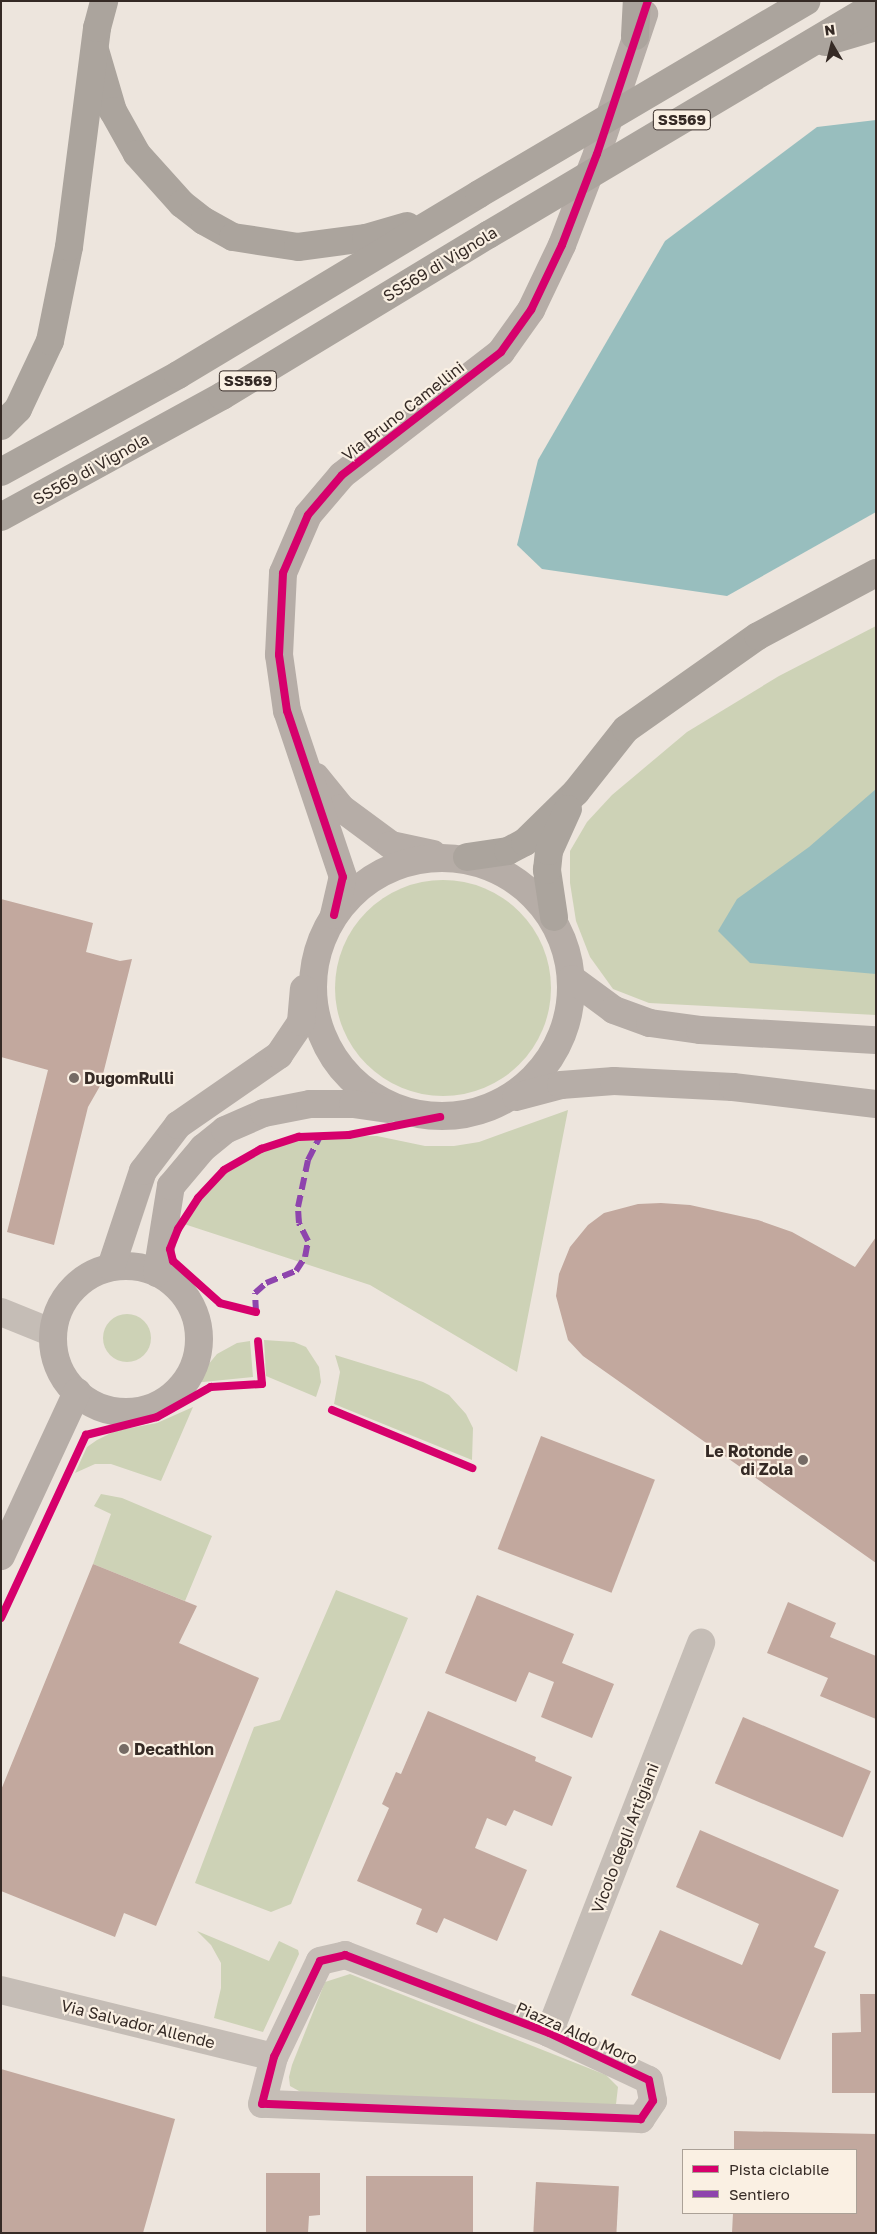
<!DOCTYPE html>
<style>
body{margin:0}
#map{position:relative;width:877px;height:2234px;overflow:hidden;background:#ede5dd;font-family:"Golos Text",sans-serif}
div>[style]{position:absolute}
.green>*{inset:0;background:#cdd2b6}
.round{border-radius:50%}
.water>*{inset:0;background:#98bebe}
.building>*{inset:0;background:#c2a89e;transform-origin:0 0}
.street>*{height:28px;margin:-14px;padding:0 14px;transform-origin:14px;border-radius:14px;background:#c5bdb6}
.secondary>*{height:28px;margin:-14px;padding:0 14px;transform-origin:14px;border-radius:14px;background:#b6ada7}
.secondary>.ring{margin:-14px;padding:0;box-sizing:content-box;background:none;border:28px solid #b6ada7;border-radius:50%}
.highway>*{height:28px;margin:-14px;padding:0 14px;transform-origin:14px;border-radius:14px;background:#aba49d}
.highway-bridge>*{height:28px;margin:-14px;padding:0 14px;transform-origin:14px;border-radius:14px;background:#aba49d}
.quiet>*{height:6px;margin-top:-3px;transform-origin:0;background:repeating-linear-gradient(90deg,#8e44ad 0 12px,transparent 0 18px)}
.cycleway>*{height:8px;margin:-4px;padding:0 4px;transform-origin:4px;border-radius:4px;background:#d6006c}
.dots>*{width:14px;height:14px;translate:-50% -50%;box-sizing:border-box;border:2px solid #faf0e3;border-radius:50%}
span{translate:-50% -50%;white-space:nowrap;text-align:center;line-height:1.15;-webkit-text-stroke:4.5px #faf0e3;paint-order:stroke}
.shield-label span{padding:1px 4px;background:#faf0e3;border:1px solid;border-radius:4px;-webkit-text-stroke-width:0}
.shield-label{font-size:15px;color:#352a25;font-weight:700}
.street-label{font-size:16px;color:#352a25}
.poi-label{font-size:16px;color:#352a25;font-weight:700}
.left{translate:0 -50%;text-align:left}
.right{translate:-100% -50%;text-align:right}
.frame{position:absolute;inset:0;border:2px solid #352a25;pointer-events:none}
.legend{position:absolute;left:682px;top:2149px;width:175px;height:65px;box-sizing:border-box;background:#faf0e3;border:1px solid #aba197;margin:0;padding:6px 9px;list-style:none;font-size:15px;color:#352a25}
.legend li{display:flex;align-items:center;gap:10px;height:25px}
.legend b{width:25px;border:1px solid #aba197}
.north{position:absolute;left:807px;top:20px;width:50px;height:50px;-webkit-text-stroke:4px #faf0e3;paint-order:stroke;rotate:352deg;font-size:14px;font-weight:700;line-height:20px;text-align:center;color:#352a25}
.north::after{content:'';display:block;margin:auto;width:18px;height:22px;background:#352a25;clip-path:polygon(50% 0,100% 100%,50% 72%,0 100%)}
</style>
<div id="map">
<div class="green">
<i style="clip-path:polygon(876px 626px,876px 1015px,649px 1003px,613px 989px,590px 957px,576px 921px,570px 883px,570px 851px,587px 822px,612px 795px,687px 732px,779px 676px)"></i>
<i class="round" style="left:335px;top:880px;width:216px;height:216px"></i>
<i style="clip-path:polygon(568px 1110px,517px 1372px,370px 1285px,181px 1223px,224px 1170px,261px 1149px,299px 1137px,377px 1136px,425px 1146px,454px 1146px,479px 1142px)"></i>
<i class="round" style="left:103px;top:1314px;width:48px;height:48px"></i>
<i style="clip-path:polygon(264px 1340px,294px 1342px,306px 1347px,319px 1367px,321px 1382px,316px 1397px,266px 1376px)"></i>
<i style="clip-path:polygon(250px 1341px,253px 1377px,193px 1383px,217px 1354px,237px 1343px)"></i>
<i style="clip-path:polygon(335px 1355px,423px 1382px,449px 1395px,466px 1414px,473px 1428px,472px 1460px,334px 1404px,340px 1372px)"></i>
<i style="clip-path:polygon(193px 1407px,161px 1481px,111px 1464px,95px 1464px,75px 1473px,87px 1447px,97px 1440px,115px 1431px,157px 1423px)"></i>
<i style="clip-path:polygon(101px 1494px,122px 1498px,212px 1536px,185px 1601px,93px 1564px,111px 1514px,94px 1506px)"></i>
<i style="clip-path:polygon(336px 1590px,408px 1618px,291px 1904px,271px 1912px,195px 1883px,254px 1727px,280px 1720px)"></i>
<i style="clip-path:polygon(197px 1931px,269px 1961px,279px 1941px,298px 1950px,299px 1954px,263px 2032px,214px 2018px,221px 1988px,221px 1963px,211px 1945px)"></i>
<i style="clip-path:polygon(350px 1974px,606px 2075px,618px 2087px,616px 2104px,596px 2110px,308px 2096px,290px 2086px,289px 2077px,292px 2065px,325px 1982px)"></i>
</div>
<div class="water">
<i style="clip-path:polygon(876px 120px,876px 512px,727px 596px,542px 569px,517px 545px,538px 460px,665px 241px,817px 127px)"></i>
<i style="clip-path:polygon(876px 789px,876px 974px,750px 963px,718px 931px,737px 899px,809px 847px)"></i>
</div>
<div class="building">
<i style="clip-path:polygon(1px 899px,93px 923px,86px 952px,120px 961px,132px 959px,100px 1086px,88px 1107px,54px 1245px,7px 1232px,48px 1070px,1px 1057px)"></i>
<i style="clip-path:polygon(661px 1203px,690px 1205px,758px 1220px,792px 1232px,855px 1267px,876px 1237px,876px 1563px,583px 1356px,568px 1340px,556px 1296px,559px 1274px,570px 1247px,588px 1225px,604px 1213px,638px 1204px)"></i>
<i style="left:541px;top:1436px;width:122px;height:121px;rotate:21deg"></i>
<i style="clip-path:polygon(93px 1564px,197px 1606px,179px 1643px,259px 1678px,156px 1926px,124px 1913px,115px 1937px,1px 1891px,1px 1790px)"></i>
<i style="clip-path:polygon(477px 1595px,574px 1634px,562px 1663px,614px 1684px,592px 1738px,541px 1717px,554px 1682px,529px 1672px,516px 1702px,445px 1673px)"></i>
<i style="clip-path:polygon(788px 1602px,836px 1623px,830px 1637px,876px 1656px,876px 1719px,820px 1696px,828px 1678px,767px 1653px)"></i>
<i style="clip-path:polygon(428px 1711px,536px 1757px,535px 1761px,572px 1777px,552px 1826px,514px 1810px,506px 1826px,487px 1818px,475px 1848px,527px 1870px,497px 1941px,444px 1918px,437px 1933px,416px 1924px,422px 1909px,357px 1881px,389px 1808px,382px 1804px,396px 1772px,401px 1774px)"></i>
<i style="left:743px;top:1717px;width:139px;height:72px;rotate:23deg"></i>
<i style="clip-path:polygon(700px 1830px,839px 1890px,814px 1947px,826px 1952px,780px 2060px,631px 1995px,660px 1930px,742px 1965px,759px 1924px,676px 1887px)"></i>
<i style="clip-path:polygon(860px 1994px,876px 1994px,876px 2093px,832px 2093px,832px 2033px,861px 2032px)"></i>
<i style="clip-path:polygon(1px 2069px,175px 2119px,143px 2233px,1px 2233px)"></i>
<i style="clip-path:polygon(734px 2131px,876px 2134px,876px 2233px,732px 2233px,733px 2213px,856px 2213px,856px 2150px,734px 2150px)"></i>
<i style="clip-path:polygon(266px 2173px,320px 2173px,320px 2215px,309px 2216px,308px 2233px,266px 2233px)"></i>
<i style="left:366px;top:2176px;width:107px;height:57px"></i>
<i style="left:536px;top:2182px;width:83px;height:51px;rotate:3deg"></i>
</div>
<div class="street">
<i style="left:1px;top:1312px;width:56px;rotate:22deg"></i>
<i style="left:345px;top:1955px;width:218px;rotate:20.9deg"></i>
<i style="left:549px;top:2033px;width:110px;rotate:25.2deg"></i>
<i style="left:649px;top:2080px;width:21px;rotate:79deg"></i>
<i style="left:653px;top:2101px;width:22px;rotate:124deg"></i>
<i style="left:641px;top:2119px;width:379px;rotate:-177.7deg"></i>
<i style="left:262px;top:2104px;width:49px;rotate:-75.7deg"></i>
<i style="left:274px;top:2057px;width:106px;rotate:-64.4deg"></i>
<i style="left:320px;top:1961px;width:26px;rotate:-13deg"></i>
<i style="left:1px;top:1990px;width:281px;rotate:13.8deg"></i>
<i style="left:549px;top:2033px;width:419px;rotate:-68.7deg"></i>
</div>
<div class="secondary">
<i style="left:316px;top:777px;width:40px;rotate:51deg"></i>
<i style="left:341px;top:808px;width:62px;rotate:36.5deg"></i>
<i style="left:391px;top:845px;width:43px;rotate:12.1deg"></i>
<i class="ring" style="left:313px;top:858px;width:230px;height:230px"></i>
<i style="left:334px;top:915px;width:39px;rotate:-77deg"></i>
<i style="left:343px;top:877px;width:175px;rotate:-108.6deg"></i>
<i style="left:287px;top:711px;width:57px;rotate:-98.1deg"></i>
<i style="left:279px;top:655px;width:82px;rotate:-87.2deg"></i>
<i style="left:283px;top:573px;width:63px;rotate:-66.7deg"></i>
<i style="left:308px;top:515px;width:52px;rotate:-49.6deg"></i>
<i style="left:342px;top:475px;width:201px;rotate:-37.7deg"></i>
<i style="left:501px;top:352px;width:52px;rotate:-54.5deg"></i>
<i style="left:531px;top:310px;width:72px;rotate:-64.5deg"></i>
<i style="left:562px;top:245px;width:97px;rotate:-69deg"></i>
<i style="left:597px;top:154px;width:148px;rotate:-71.4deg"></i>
<i style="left:572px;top:979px;width:52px;rotate:36.4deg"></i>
<i style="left:614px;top:1010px;width:38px;rotate:20deg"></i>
<i style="left:650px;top:1023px;width:50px;rotate:8deg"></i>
<i style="left:700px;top:1030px;width:176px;rotate:3.3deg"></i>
<i style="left:516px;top:1097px;width:47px;rotate:-14.9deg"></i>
<i style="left:561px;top:1085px;width:53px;rotate:-4.3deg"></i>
<i style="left:614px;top:1081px;width:119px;rotate:2.9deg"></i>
<i style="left:733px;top:1087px;width:144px;rotate:6.8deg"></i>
<i class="ring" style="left:53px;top:1266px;width:118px;height:118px"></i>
<i style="left:111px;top:1267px;width:101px;rotate:-71.6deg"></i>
<i style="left:143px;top:1171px;width:58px;rotate:-52.7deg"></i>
<i style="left:178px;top:1125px;width:123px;rotate:-34.7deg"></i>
<i style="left:279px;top:1055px;width:40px;rotate:-56deg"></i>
<i style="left:301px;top:1022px;width:33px;rotate:-85deg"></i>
<i style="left:157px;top:1273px;width:88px;rotate:-80.9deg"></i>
<i style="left:171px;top:1186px;width:50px;rotate:-49.9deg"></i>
<i style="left:203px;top:1148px;width:28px;rotate:-39deg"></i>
<i style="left:225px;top:1130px;width:43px;rotate:-23.6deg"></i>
<i style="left:264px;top:1113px;width:47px;rotate:-11.1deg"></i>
<i style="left:310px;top:1104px;width:43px"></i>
<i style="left:353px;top:1104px;width:35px;rotate:8deg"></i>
<i style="left:1px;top:1556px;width:181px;rotate:-65.1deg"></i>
</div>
<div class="highway">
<i style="left:635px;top:36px;width:35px;rotate:-87deg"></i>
<i style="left:825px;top:42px;width:53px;rotate:-16.4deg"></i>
<i style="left:95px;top:50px;width:64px;rotate:73.6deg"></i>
<i style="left:113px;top:111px;width:49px;rotate:60.8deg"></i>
<i style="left:137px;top:154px;width:67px;rotate:48deg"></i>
<i style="left:182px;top:204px;width:28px;rotate:38deg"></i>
<i style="left:204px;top:221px;width:33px;rotate:29deg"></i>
<i style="left:233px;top:237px;width:66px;rotate:8.7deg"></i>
<i style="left:298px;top:247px;width:69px;rotate:-7.5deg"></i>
<i style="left:366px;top:238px;width:43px;rotate:-16.3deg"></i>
<i style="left:1px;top:426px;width:24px;rotate:-45deg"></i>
<i style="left:18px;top:409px;width:75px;rotate:-64.8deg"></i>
<i style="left:50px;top:341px;width:96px;rotate:-78.6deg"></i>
<i style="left:69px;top:247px;width:221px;rotate:-82.7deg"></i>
<i style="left:97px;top:28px;width:28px;rotate:-75deg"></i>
<i style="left:1px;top:472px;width:202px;rotate:-28.7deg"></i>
<i style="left:178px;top:375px;width:351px;rotate:-31deg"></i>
<i style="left:1px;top:517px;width:252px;rotate:-28.7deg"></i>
<i style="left:222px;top:396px;width:311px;rotate:-31.2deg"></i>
<i style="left:467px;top:857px;width:41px;rotate:-8.3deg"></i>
<i style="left:508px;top:851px;width:19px;rotate:-28deg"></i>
<i style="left:525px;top:842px;width:71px;rotate:-44.4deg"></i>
<i style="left:576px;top:792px;width:80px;rotate:-51.6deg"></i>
<i style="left:626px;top:729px;width:161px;rotate:-35.2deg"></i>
<i style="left:758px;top:636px;width:134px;rotate:-28.1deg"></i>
<i style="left:554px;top:917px;width:48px;rotate:-98.5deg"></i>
<i style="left:547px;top:870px;width:19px;rotate:-84deg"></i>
<i style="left:549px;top:851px;width:46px;rotate:-65.7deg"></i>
</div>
<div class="highway-bridge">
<i style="left:479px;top:194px;width:380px;rotate:-30.5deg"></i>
<i style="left:488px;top:235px;width:451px;rotate:-30.7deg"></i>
</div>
<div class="quiet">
<i style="left:256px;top:1312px;width:19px;rotate:-93deg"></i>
<i style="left:255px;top:1293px;width:15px;rotate:-42deg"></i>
<i style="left:266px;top:1283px;width:32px;rotate:-22deg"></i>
<i style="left:296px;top:1271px;width:17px;rotate:-57deg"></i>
<i style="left:305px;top:1257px;width:16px;rotate:-79deg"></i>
<i style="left:308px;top:1241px;width:20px;rotate:-117deg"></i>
<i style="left:299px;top:1223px;width:16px;rotate:-94deg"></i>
<i style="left:298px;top:1207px;width:48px;rotate:-78deg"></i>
<i style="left:308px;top:1160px;width:27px;rotate:-63deg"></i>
</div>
<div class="cycleway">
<i style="left:334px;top:915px;width:39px;rotate:-77deg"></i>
<i style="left:343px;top:877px;width:175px;rotate:-108.6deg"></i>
<i style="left:287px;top:711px;width:57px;rotate:-98.1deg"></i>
<i style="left:279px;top:655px;width:82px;rotate:-87.2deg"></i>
<i style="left:283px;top:573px;width:63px;rotate:-66.7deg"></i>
<i style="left:308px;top:515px;width:52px;rotate:-49.6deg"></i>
<i style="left:342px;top:475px;width:201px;rotate:-37.7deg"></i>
<i style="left:501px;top:352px;width:52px;rotate:-54.5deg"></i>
<i style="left:531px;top:310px;width:72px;rotate:-64.5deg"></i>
<i style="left:562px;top:245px;width:97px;rotate:-69deg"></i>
<i style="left:597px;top:154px;width:161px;rotate:-71.6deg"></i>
<i style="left:256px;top:1312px;width:37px;rotate:-166deg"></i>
<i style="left:220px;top:1303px;width:63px;rotate:-138.2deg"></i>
<i style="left:173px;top:1261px;width:12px;rotate:-104deg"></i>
<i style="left:170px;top:1249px;width:22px;rotate:-68deg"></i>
<i style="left:178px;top:1229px;width:37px;rotate:-57deg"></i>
<i style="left:198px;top:1198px;width:38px;rotate:-47deg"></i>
<i style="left:224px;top:1170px;width:43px;rotate:-29.6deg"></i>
<i style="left:261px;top:1149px;width:40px;rotate:-18deg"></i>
<i style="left:299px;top:1137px;width:50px;rotate:-2.3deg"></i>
<i style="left:349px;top:1135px;width:93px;rotate:-11.2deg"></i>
<i style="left:332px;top:1410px;width:152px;rotate:22.5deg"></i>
<i style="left:1px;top:1618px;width:202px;rotate:-65.1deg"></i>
<i style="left:86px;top:1435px;width:73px;rotate:-14.2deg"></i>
<i style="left:157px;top:1417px;width:62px;rotate:-29.1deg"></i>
<i style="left:211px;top:1387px;width:51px;rotate:-3.4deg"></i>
<i style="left:262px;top:1384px;width:43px;rotate:-95.3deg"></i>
<i style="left:345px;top:1955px;width:218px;rotate:20.9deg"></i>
<i style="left:549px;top:2033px;width:110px;rotate:25.2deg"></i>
<i style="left:649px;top:2080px;width:21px;rotate:79deg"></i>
<i style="left:653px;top:2101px;width:22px;rotate:124deg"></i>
<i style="left:641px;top:2119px;width:379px;rotate:-177.7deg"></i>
<i style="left:262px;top:2104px;width:49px;rotate:-75.7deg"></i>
<i style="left:274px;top:2057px;width:106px;rotate:-64.4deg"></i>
<i style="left:320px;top:1961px;width:26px;rotate:-13deg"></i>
</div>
<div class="dots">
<i style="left:74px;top:1078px;background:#756b65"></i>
<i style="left:803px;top:1460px;background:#756b65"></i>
<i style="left:124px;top:1749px;background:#756b65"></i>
</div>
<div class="shield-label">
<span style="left:682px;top:120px">SS569</span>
<span style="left:248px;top:381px">SS569</span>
</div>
<div class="street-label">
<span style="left:440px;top:264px;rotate:-31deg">SS569 di Vignola</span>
<span style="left:403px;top:411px;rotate:-38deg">Via Bruno Camellini</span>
<span style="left:91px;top:469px;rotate:-29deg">SS569 di Vignola</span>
<span style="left:625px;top:1838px;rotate:-69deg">Vicolo degli Artigiani</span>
<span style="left:138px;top:2024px;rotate:14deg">Via Salvador Allende</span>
<span style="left:577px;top:2033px;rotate:24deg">Piazza Aldo Moro</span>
</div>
<div class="poi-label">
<span class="left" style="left:84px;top:1078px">DugomRulli</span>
<span class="right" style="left:793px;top:1460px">Le Rotonde<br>di Zola</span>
<span class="left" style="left:134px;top:1749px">Decathlon</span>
</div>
<div class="frame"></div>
<ul class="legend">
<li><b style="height:6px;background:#d6006c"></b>Pista ciclabile</li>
<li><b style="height:6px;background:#8e44ad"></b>Sentiero</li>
</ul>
<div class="north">N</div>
</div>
